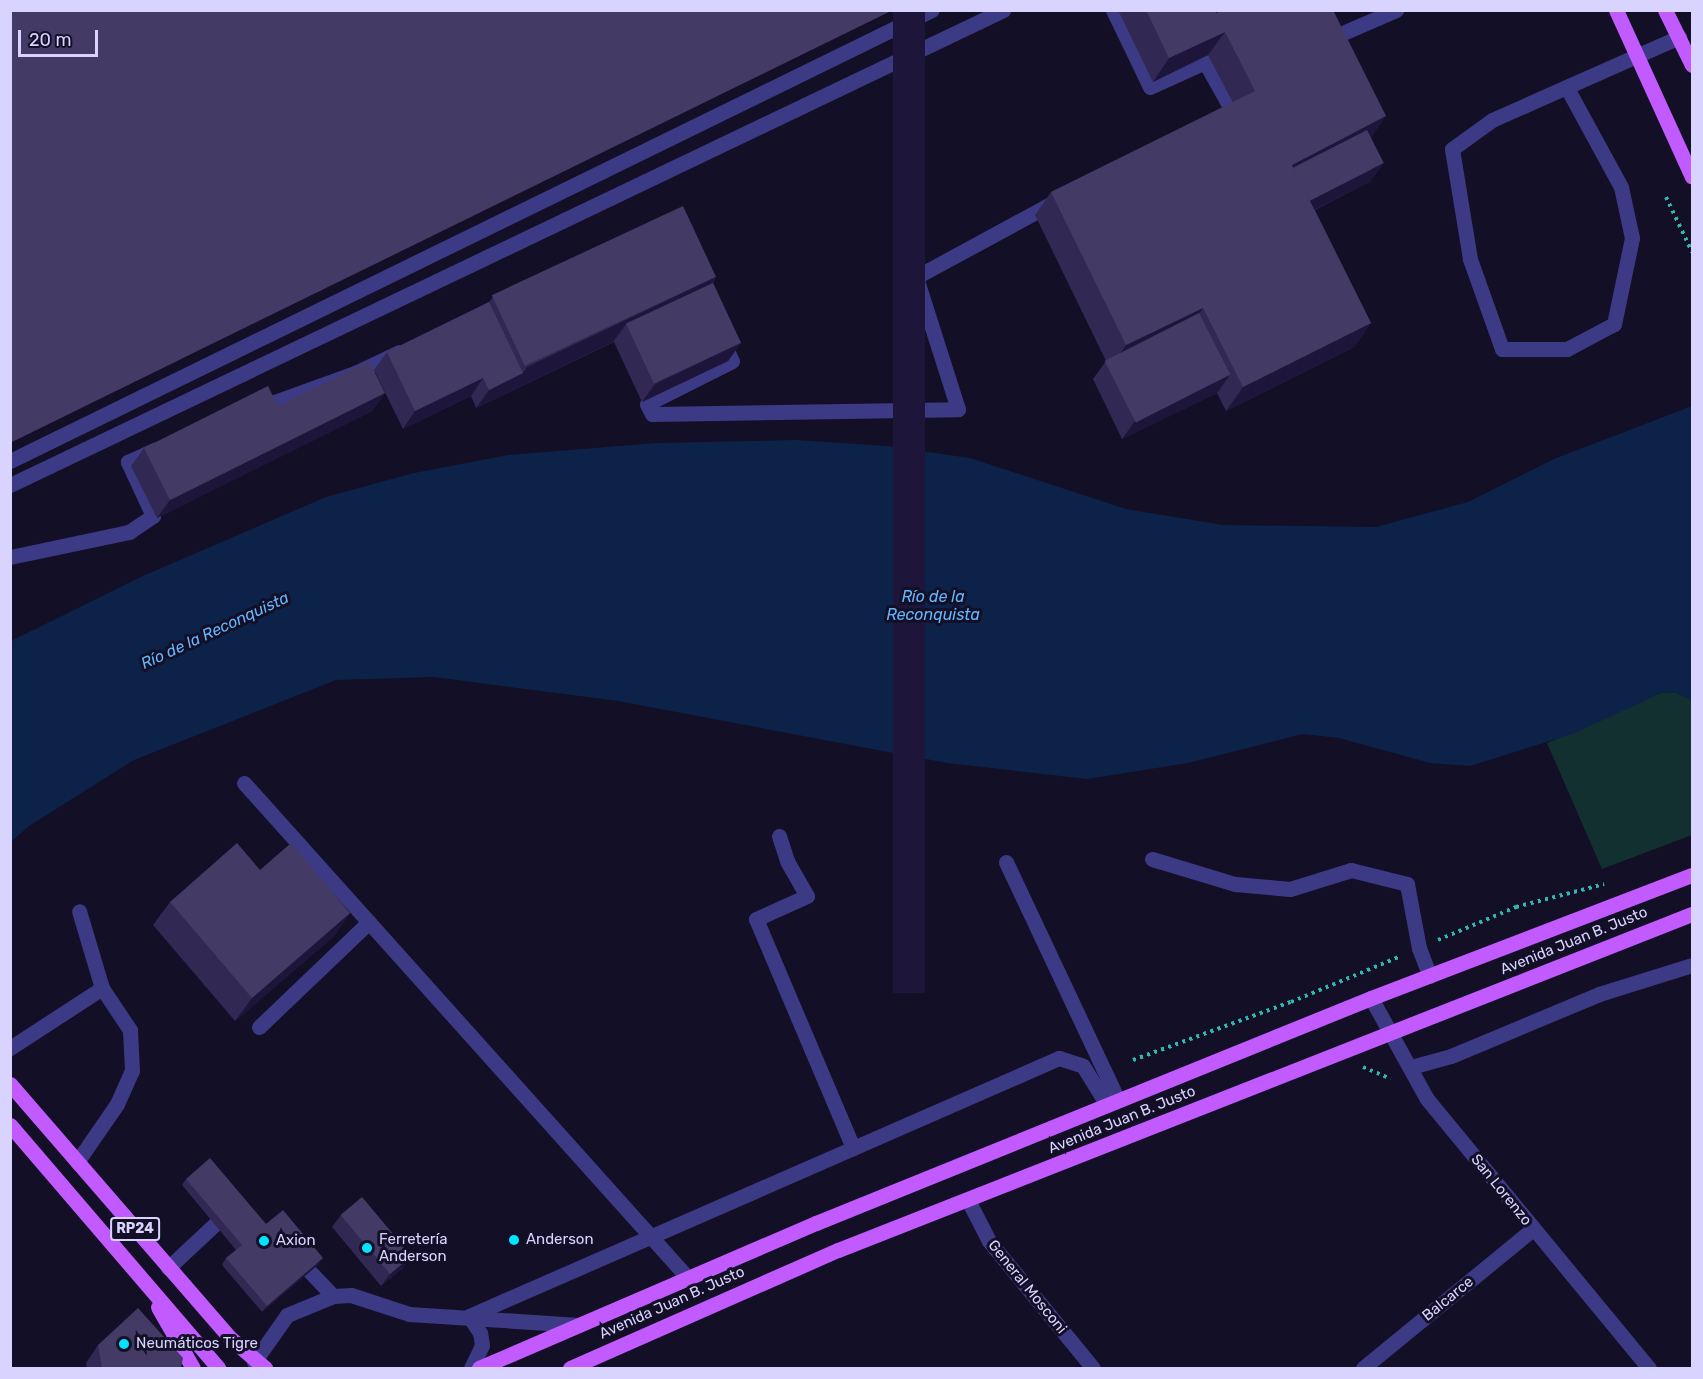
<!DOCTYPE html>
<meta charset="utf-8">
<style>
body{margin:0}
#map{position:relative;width:1703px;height:1379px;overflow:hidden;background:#130f26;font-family:Rubik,sans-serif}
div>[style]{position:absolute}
.green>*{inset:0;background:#12302f}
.water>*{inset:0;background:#0c2248}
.path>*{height:4px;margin-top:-2px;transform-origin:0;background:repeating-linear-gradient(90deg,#2fb8b0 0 3px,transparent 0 7.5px)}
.minor>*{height:15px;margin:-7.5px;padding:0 7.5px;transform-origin:7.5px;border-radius:7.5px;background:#3d3a85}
.major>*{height:15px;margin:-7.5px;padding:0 7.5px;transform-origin:7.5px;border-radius:7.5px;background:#c25bff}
.wall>*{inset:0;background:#312854}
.shaded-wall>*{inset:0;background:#1d163a;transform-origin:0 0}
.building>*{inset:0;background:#433a66;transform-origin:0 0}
.dots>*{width:16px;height:16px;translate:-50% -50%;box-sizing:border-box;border:3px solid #130f26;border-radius:50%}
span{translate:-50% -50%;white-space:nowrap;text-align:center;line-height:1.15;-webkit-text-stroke:6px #130f26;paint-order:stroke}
.shield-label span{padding:2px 4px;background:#130f26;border:2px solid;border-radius:4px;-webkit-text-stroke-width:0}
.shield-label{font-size:14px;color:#d9d4ff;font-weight:700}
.street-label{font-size:15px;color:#d9d4ff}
.poi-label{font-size:15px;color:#d9d4ff}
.left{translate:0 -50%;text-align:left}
.water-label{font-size:16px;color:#62b6ff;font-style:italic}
.frame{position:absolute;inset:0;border:12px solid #d9d4ff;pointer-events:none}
.scale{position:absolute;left:18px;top:30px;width:80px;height:27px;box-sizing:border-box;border:3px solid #d9d4ff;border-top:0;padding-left:8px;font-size:18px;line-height:21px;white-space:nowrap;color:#d9d4ff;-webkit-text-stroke:4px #130f26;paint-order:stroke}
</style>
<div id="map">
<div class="green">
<i style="clip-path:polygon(1663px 692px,1677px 693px,1692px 700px,1692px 835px,1602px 869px,1547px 743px)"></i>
</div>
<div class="water">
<i style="clip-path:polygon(1692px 406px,1692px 700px,1677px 693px,1663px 692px,1575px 733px,1470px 766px,1430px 763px,1339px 738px,1302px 734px,1188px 763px,1087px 779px,947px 763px,618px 701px,434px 677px,336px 680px,134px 760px,29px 826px,11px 842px,11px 641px,145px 575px,326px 497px,414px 473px,508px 455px,657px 443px,797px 440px,887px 446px,970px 458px,1126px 509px,1223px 525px,1376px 527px,1468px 502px,1554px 459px)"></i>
</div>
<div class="path">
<i style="left:1666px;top:197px;width:61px;rotate:64.7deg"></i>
<i style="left:1438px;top:940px;width:85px;rotate:-22.9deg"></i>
<i style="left:1516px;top:907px;width:91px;rotate:-14.6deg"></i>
<i style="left:1133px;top:1060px;width:168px;rotate:-20.2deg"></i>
<i style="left:1291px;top:1002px;width:119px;rotate:-22.7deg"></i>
<i style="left:1363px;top:1067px;width:30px;rotate:23deg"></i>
</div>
<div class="minor">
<i style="left:1113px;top:10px;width:85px;rotate:64.3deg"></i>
<i style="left:1150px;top:87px;width:60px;rotate:-24.4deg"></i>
<i style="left:1205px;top:62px;width:60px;rotate:60.9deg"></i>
<i style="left:1234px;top:114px;width:9px;rotate:153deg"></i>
<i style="left:1345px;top:32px;width:56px;rotate:-23.3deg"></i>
<i style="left:1567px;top:88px;width:113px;rotate:61.4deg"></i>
<i style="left:1621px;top:187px;width:52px;rotate:77.8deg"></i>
<i style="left:1632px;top:238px;width:88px;rotate:101.8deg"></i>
<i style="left:1614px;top:324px;width:53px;rotate:152deg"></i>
<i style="left:1567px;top:349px;width:65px;rotate:180deg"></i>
<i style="left:1502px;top:349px;width:96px;rotate:-109.6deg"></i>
<i style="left:1470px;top:259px;width:111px;rotate:-99.3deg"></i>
<i style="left:1452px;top:149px;width:49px;rotate:-35.9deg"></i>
<i style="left:1492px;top:120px;width:205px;rotate:-23.9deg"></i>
<i style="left:722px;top:339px;width:24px;rotate:66deg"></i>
<i style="left:732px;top:361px;width:95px;rotate:153.2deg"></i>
<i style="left:647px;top:404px;width:11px;rotate:63deg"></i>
<i style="left:652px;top:414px;width:306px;rotate:-0.9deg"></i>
<i style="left:958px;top:409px;width:139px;rotate:-107.7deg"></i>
<i style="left:916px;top:277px;width:159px;rotate:-28.5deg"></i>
<i style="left:257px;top:402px;width:9px;rotate:18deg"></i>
<i style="left:266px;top:405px;width:95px;rotate:-19.8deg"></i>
<i style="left:355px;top:373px;width:49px;rotate:-25.5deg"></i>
<i style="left:10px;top:461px;width:1026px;rotate:-26.07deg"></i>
<i style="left:10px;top:485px;width:1101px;rotate:-25.56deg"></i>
<i style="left:10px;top:557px;width:122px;rotate:-11.9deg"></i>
<i style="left:129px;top:532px;width:29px;rotate:-34deg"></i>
<i style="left:153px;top:516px;width:60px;rotate:-114.8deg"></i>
<i style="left:128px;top:462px;width:29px;rotate:-25deg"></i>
<i style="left:244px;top:783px;width:665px;rotate:48.11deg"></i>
<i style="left:779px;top:836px;width:26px;rotate:72deg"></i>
<i style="left:787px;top:861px;width:40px;rotate:60.3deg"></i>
<i style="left:807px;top:896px;width:56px;rotate:155.7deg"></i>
<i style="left:756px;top:919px;width:249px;rotate:67deg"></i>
<i style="left:1152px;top:859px;width:87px;rotate:16.8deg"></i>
<i style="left:1235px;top:884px;width:55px;rotate:5.2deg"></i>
<i style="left:1290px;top:889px;width:64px;rotate:-17.3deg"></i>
<i style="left:1351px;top:870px;width:58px;rotate:14deg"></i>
<i style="left:1407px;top:884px;width:65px;rotate:79.4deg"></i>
<i style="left:1419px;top:948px;width:30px;rotate:69deg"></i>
<i style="left:1006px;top:862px;width:263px;rotate:64.8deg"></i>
<i style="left:1371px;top:998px;width:115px;rotate:61deg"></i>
<i style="left:1427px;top:1099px;width:349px;rotate:50.5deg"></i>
<i style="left:259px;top:1027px;width:152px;rotate:-43.7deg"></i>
<i style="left:10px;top:1048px;width:110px;rotate:-33.1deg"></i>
<i style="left:1411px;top:1067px;width:41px;rotate:-15.4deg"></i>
<i style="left:1451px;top:1056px;width:160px;rotate:-22.7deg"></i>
<i style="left:1599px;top:994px;width:97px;rotate:-17.3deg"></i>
<i style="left:77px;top:1162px;width:70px;rotate:-55.4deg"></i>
<i style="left:117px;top:1104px;width:36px;rotate:-66deg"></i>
<i style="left:132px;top:1071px;width:41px;rotate:-92.8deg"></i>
<i style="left:130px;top:1030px;width:50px;rotate:-123.7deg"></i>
<i style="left:102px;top:988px;width:80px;rotate:-106.6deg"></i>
<i style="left:968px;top:1200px;width:46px;rotate:62.9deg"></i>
<i style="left:989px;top:1241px;width:164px;rotate:50.7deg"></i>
<i style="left:296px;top:1257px;width:54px;rotate:46.5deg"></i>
<i style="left:168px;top:1268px;width:83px;rotate:-43.1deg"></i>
<i style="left:254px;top:1362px;width:57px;rotate:-54.9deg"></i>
<i style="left:287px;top:1315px;width:50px;rotate:-22.4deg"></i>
<i style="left:333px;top:1296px;width:18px;rotate:-3deg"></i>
<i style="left:351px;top:1295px;width:61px;rotate:18.1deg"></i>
<i style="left:409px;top:1314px;width:170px;rotate:3.7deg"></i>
<i style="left:471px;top:1368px;width:25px;rotate:-64deg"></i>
<i style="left:482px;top:1345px;width:12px;rotate:-99deg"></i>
<i style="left:480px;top:1333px;width:20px;rotate:-123deg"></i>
<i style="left:469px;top:1316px;width:644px;rotate:-23.62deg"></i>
<i style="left:1059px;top:1058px;width:25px;rotate:18deg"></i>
<i style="left:1083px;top:1066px;width:46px;rotate:58.4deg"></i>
<i style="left:1363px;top:1368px;width:220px;rotate:-39.3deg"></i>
</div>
<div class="major">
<i style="left:1616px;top:10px;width:183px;rotate:65.5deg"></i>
<i style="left:1665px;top:10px;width:61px;rotate:63.9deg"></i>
<i style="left:10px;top:1084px;width:335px;rotate:49.1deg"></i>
<i style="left:229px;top:1337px;width:48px;rotate:40.7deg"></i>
<i style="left:10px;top:1125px;width:320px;rotate:49.4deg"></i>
<i style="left:158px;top:1307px;width:70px;rotate:60.2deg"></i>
<i style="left:479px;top:1368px;width:367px;rotate:-23.3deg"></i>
<i style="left:816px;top:1223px;width:599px;rotate:-22.07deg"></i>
<i style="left:1371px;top:998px;width:344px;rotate:-21deg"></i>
<i style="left:570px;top:1368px;width:293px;rotate:-23.8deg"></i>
<i style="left:838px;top:1250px;width:918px;rotate:-21.48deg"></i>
</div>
<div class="wall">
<i style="clip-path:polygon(1118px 10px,1214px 10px,1216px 13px,1371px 138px,1371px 181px,1315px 210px,1371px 323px,1354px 347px,1226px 411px,1217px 393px,1122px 439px,1093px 379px,1106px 361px,1035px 215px,1051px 192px,1233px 103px,1208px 55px,1153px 82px)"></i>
<i style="clip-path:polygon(716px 277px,713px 283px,741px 343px,728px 361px,642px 402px,614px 342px,476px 408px,471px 396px,403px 429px,374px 370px,387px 352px,489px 302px,493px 297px)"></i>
<i style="clip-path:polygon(385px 393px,372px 411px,157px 518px,131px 466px,144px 448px,278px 406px)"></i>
<i style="clip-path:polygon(260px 870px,350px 913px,334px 936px,235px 1021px,153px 925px,170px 902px)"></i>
<i style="clip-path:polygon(186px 1179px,266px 1224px,319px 1264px,262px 1312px,222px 1265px,226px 1258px,236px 1250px,182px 1185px)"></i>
<i style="clip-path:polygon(341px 1215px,411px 1256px,402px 1269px,381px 1286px,332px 1227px)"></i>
<i style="clip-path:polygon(98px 1345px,181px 1368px,87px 1368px,86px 1363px)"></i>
</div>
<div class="shaded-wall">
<i style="left:893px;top:10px;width:32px;height:983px"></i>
<i style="clip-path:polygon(1225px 32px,1208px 55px,1153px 82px,1169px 58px)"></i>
<i style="clip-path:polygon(1386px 116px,1370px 140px,1275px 188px,1292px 165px)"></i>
<i style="clip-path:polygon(1384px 163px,1371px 181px,1292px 221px,1305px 203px)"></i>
<i style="clip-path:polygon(716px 277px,700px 301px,626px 324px,613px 342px,511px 391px,527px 367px)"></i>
<i style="clip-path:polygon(1203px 308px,1186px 331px,1110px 369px,1126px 345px)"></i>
<i style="clip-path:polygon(1371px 323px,1354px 347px,1226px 411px,1243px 387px)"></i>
<i style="clip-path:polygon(741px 343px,728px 361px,642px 402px,655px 384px)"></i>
<i style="clip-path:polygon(523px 373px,511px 391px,476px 408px,489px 390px)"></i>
<i style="clip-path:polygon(1230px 375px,1217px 393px,1122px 439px,1135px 421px)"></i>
<i style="clip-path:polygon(483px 378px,471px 396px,403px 429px,415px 411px)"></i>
<i style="clip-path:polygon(385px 393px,372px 411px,157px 518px,170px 500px)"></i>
<i style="clip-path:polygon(350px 913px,334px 936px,235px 1021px,252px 998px)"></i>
<i style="clip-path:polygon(411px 1256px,402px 1269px,381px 1286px,390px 1274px)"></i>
<i style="clip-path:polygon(323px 1258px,319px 1264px,262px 1312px,267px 1306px)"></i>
</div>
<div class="building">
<i style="clip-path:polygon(10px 10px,893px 10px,10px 443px)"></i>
<i style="clip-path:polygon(1146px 10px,1214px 10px,1216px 13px,1222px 10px,1333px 10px,1386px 116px,1292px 165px,1371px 323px,1243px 387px,1203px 308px,1126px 345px,1051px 192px,1255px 91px,1225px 32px,1169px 58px)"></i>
<i style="left:1367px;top:130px;width:37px;height:83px;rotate:63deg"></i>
<i style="left:683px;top:206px;width:78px;height:211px;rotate:65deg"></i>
<i style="left:713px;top:283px;width:66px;height:96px;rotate:65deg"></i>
<i style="clip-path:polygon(489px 302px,523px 373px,489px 390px,483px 378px,415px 411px,387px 352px)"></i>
<i style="left:1199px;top:313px;width:69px;height:106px;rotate:63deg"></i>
<i style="clip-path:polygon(369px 361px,385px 393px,170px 500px,144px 448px,268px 386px,278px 406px)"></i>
<i style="clip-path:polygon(237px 843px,260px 870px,291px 843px,350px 913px,252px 998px,170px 902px)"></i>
<i style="clip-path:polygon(210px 1158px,266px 1224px,283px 1210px,323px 1258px,267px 1306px,226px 1258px,242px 1245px,186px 1179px)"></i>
<i style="left:362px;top:1197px;width:77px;height:28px;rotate:50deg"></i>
<i style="clip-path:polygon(138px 1308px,183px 1358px,181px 1368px,102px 1368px,98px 1345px)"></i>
</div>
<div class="dots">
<i style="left:514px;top:1240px;background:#00e5ff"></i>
<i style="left:264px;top:1241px;background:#00e5ff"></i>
<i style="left:367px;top:1248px;background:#00e5ff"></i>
<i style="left:124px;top:1344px;background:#00e5ff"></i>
</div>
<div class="shield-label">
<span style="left:135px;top:1229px">RP24</span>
</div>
<div class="street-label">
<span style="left:1574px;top:941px;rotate:-22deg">Avenida Juan B. Justo</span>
<span style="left:1122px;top:1120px;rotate:-22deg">Avenida Juan B. Justo</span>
<span style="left:1501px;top:1190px;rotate:51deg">San Lorenzo</span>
<span style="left:1027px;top:1287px;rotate:51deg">General Mosconi</span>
<span style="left:1448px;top:1299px;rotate:-39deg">Balcarce</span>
<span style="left:672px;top:1303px;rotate:-24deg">Avenida Juan B. Justo</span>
</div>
<div class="poi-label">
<span class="left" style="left:379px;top:1248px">Ferretería<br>Anderson</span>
<span class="left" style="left:526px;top:1240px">Anderson</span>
<span class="left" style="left:276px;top:1241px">Axion</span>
<span class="left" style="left:136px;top:1344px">Neumáticos Tigre</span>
</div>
<div class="water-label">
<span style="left:933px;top:606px">Río de la<br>Reconquista</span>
<span style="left:215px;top:631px;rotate:-25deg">Río de la Reconquista</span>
</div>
<div class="frame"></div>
<div class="scale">20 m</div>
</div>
